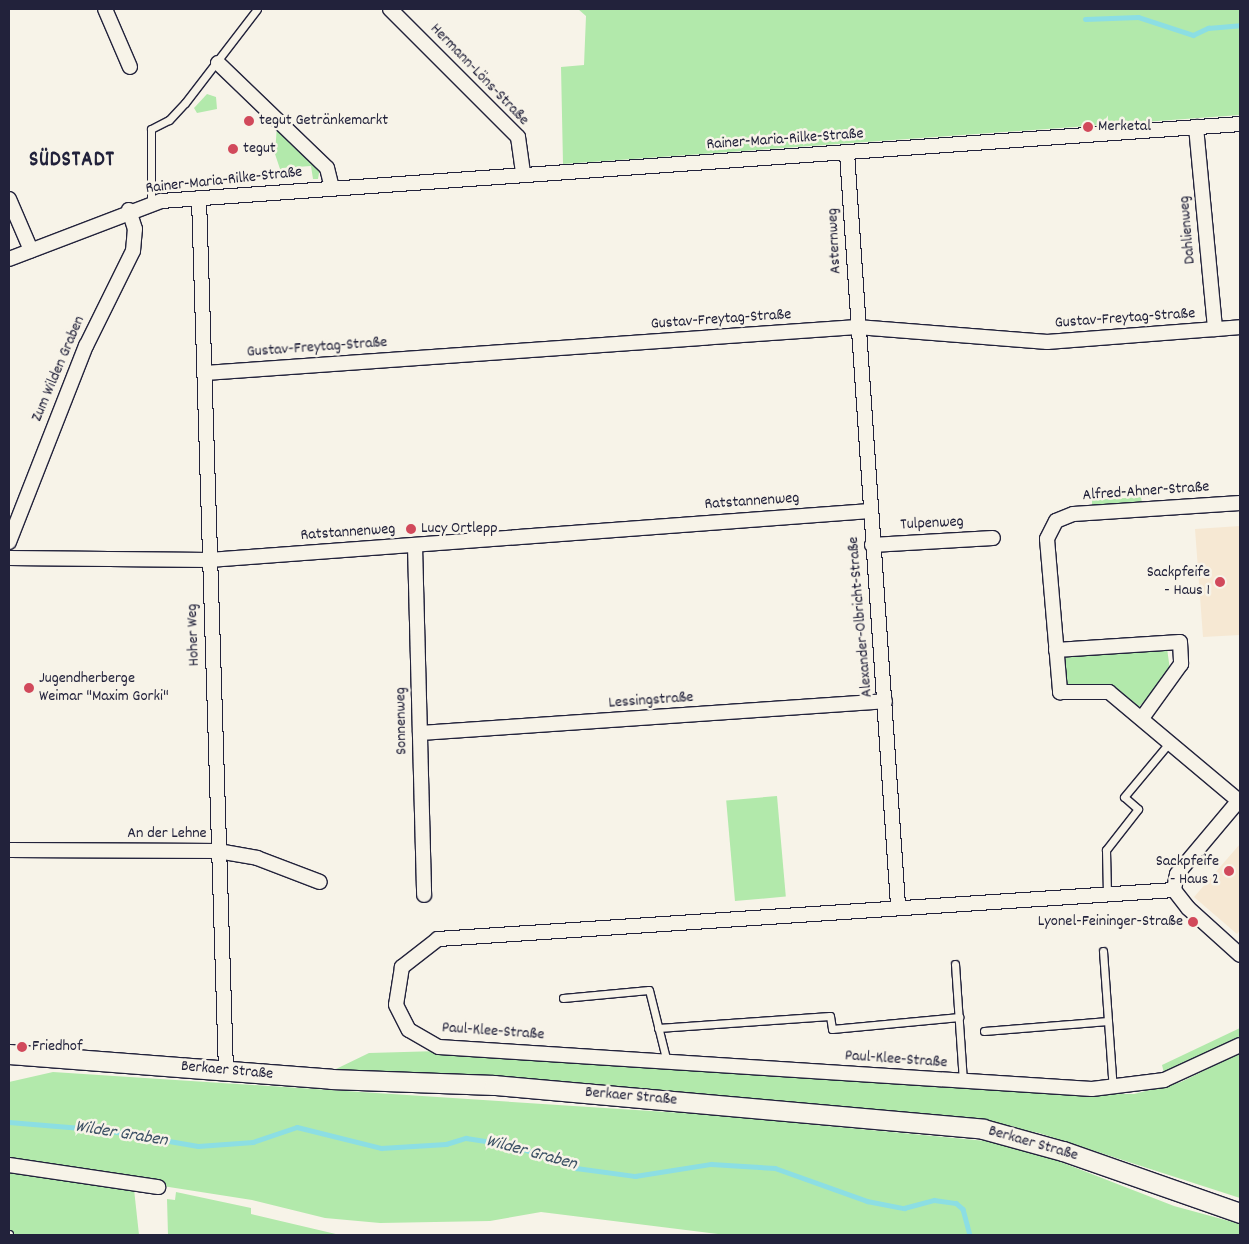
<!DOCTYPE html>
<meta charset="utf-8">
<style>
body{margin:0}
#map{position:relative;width:1249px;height:1244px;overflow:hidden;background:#f7f3e8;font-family:Dekko,sans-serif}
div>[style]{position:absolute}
.built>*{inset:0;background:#f6e8d3}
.green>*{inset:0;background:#b2e9ab;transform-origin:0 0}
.stream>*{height:4.5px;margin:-2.25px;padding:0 2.25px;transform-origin:2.25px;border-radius:2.25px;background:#8cdee3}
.roads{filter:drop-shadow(1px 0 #22223b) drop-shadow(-1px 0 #22223b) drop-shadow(0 1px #22223b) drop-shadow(0 -1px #22223b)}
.lane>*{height:7px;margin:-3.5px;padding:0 3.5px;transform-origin:3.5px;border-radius:3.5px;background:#f7f3e8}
.street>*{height:14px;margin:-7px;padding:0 7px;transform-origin:7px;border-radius:7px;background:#f7f3e8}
.secondary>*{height:19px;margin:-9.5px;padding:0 9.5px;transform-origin:9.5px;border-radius:9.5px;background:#f7f3e8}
.dots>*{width:14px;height:14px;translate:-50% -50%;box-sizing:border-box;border:2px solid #f7f3e8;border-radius:50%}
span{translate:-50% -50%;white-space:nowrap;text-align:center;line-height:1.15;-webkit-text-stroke:5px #f7f3e8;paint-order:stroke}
.street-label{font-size:16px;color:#22223b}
.poi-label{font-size:16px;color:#22223b}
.left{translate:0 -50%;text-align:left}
.right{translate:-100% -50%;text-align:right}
.water-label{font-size:18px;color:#3c5165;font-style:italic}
.district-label{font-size:21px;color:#22223b;font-weight:700;letter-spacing:1px}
.frame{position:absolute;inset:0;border:10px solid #22223b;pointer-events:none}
</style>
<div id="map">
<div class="built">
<i style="clip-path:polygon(1240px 526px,1240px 635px,1203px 637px,1195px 529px)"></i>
<i style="clip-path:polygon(1240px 844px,1240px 930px,1237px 934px,1194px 897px)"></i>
</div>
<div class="green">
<i style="clip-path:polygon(578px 9px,1240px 9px,1240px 115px,563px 164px,561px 67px,584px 65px,586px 16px)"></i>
<i style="clip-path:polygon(207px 94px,216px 97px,217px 109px,197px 113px,194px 108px)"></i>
<i style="clip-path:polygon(277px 125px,320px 167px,318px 179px,313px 179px,311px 166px,282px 168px,282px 175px,275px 154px)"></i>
<i style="clip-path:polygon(1141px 497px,1142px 503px,1092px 507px,1092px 500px)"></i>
<i style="clip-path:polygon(1167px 648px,1170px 670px,1139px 707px,1111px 687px,1069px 687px,1066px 683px,1061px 655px)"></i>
<i style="left:777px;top:796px;width:101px;height:51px;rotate:85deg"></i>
<i style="clip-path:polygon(1240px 1028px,1240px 1038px,1164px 1073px,1162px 1065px)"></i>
<i style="clip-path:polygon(439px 1051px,1067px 1094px,1134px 1094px,1181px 1082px,1240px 1053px,1240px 1198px,1039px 1133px,960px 1118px,613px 1087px,336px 1069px,369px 1053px)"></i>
<i style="clip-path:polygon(53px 1072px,713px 1115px,986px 1141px,1035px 1152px,1174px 1206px,1240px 1224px,1240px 1235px,726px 1235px,541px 1212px,490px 1221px,380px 1223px,325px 1218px,252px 1200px,9px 1162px,9px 1082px)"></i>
<i style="clip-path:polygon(9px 1171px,134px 1189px,139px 1235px,9px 1235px)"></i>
<i style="clip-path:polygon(176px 1192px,251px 1208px,251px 1214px,340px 1235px,168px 1235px,167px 1199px,175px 1200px)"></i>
</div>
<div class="stream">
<i style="left:1085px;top:19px;width:53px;rotate:-2.2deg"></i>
<i style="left:1138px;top:17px;width:58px;rotate:18.1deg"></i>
<i style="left:1193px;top:35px;width:17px;rotate:-25deg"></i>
<i style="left:1208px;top:28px;width:32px;rotate:-5deg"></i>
<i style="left:9px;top:1122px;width:96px;rotate:4.8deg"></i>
<i style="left:105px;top:1130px;width:94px;rotate:9.8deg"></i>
<i style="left:198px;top:1146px;width:55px;rotate:-4.2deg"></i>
<i style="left:253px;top:1142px;width:46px;rotate:-18.8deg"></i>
<i style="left:297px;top:1127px;width:87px;rotate:14deg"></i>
<i style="left:381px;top:1148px;width:65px;rotate:-3.5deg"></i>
<i style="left:446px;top:1144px;width:21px;rotate:-17deg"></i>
<i style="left:466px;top:1138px;width:47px;rotate:8.7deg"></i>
<i style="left:512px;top:1145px;width:68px;rotate:19.8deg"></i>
<i style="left:576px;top:1168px;width:60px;rotate:7.7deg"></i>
<i style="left:635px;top:1176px;width:77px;rotate:-9deg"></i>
<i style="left:711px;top:1164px;width:64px;rotate:3.6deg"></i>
<i style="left:775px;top:1168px;width:98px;rotate:19.7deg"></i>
<i style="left:867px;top:1201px;width:38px;rotate:11deg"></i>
<i style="left:904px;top:1208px;width:31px;rotate:-15deg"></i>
<i style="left:934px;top:1200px;width:22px;rotate:8deg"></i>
<i style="left:956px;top:1203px;width:9px;rotate:41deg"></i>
<i style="left:963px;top:1209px;width:27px;rotate:75deg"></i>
</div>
<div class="roads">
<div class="lane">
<i style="left:151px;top:203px;width:74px;rotate:-90deg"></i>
<i style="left:151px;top:129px;width:20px;rotate:-27deg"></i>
<i style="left:169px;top:120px;width:23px;rotate:-47deg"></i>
<i style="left:185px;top:103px;width:118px;rotate:-52.5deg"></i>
<i style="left:1107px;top:894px;width:44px;rotate:-91.3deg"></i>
<i style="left:1106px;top:850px;width:52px;rotate:-52deg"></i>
<i style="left:1138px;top:809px;width:18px;rotate:-139deg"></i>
<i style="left:1124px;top:797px;width:70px;rotate:-50.2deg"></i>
<i style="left:1103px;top:951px;width:138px;rotate:85.9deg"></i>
<i style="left:955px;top:964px;width:117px;rotate:86.1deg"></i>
<i style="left:563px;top:998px;width:86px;rotate:-5.3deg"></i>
<i style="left:649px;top:990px;width:74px;rotate:76deg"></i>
<i style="left:658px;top:1028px;width:172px;rotate:-4deg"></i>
<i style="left:830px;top:1016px;width:13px;rotate:81deg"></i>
<i style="left:832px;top:1029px;width:128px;rotate:-5.4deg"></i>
<i style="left:984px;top:1031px;width:124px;rotate:-4.6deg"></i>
<i style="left:9px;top:1234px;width:1px;rotate:90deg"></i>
</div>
<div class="street">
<i style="left:105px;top:9px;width:63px;rotate:66.7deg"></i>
<i style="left:390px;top:9px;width:181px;rotate:45deg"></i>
<i style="left:518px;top:137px;width:37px;rotate:82deg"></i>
<i style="left:218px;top:63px;width:151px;rotate:43.9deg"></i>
<i style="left:327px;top:168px;width:21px;rotate:76deg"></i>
<i style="left:1196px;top:127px;width:203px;rotate:84.6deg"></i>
<i style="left:847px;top:153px;width:754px;rotate:86.12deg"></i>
<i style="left:199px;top:198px;width:873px;rotate:88.23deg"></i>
<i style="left:9px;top:199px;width:56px;rotate:66.7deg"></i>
<i style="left:9px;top:259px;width:163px;rotate:-20.9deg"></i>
<i style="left:161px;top:201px;width:1082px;rotate:-4.08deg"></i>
<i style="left:205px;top:373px;width:654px;rotate:-4.04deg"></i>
<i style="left:857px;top:327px;width:191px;rotate:4.5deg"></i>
<i style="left:1047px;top:342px;width:194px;rotate:-4.4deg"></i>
<i style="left:1240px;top:503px;width:167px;rotate:176.2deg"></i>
<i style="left:1073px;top:514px;width:18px;rotate:158deg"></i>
<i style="left:1056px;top:521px;width:20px;rotate:117deg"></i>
<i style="left:1047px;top:539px;width:154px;rotate:85.1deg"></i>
<i style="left:1060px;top:692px;width:49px"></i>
<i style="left:1109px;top:692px;width:171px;rotate:40deg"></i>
<i style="left:9px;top:542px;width:211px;rotate:-68.6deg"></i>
<i style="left:86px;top:346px;width:106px;rotate:-63.7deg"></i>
<i style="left:133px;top:251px;width:22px;rotate:-85deg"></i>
<i style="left:135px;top:229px;width:20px;rotate:-108deg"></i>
<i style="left:872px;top:545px;width:121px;rotate:-3.3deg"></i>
<i style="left:415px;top:546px;width:349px;rotate:88.5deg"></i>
<i style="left:9px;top:558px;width:200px;rotate:0.6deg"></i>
<i style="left:209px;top:560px;width:663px;rotate:-4.24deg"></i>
<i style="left:1056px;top:650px;width:124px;rotate:-3.7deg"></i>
<i style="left:1180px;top:642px;width:22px;rotate:87deg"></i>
<i style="left:1181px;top:664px;width:67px;rotate:125.8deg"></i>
<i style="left:420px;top:733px;width:466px;rotate:-3.9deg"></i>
<i style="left:1240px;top:799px;width:98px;rotate:130deg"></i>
<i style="left:1177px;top:874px;width:16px;rotate:101deg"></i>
<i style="left:1174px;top:890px;width:23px;rotate:52deg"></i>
<i style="left:1188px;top:908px;width:70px;rotate:42.1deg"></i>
<i style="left:9px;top:850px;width:209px;rotate:0.3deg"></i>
<i style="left:218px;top:851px;width:40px;rotate:10deg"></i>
<i style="left:257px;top:858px;width:67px;rotate:20.9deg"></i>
<i style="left:1174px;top:890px;width:738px;rotate:176.19deg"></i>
<i style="left:438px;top:939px;width:46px;rotate:142.1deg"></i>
<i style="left:402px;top:967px;width:38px;rotate:99deg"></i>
<i style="left:396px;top:1005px;width:28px;rotate:63deg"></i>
<i style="left:409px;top:1030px;width:34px;rotate:30deg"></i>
<i style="left:439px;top:1047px;width:654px;rotate:3.68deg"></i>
<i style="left:1092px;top:1089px;width:73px;rotate:-7.1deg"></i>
<i style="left:1164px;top:1080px;width:84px;rotate:-24.7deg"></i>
<i style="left:9px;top:1165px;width:151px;rotate:8.4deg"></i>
</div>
<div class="secondary">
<i style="left:9px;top:1054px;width:323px;rotate:4.4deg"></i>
<i style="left:331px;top:1079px;width:163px;rotate:2.1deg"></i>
<i style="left:494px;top:1085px;width:491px;rotate:5.1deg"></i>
<i style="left:983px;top:1129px;width:83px;rotate:15.4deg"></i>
<i style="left:1063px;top:1151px;width:188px;rotate:19.3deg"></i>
</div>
</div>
<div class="dots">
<i style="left:249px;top:121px;background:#d1495b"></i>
<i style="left:1088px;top:127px;background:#d1495b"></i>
<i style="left:233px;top:149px;background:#d1495b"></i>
<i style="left:411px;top:529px;background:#d1495b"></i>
<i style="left:1220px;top:582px;background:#d1495b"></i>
<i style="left:29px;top:688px;background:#d1495b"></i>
<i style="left:1229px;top:871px;background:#d1495b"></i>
<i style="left:1193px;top:922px;background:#d1495b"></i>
<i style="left:22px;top:1047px;background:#d1495b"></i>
</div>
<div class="street-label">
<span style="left:479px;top:75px;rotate:46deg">Hermann-Löns-Straße</span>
<span style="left:785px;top:140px;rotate:-4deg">Rainer-Maria-Rilke-Straße</span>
<span style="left:224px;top:181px;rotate:-6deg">Rainer-Maria-Rilke-Straße</span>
<span style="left:1188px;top:230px;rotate:-95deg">Dahlienweg</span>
<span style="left:835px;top:241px;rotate:-93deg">Asternweg</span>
<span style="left:1125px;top:319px;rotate:-4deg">Gustav-Freytag-Straße</span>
<span style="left:721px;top:320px;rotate:-4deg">Gustav-Freytag-Straße</span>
<span style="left:317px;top:348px;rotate:-4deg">Gustav-Freytag-Straße</span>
<span style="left:59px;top:369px;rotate:-67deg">Zum Wilden Graben</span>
<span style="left:1146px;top:492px;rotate:-4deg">Alfred-Ahner-Straße</span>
<span style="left:752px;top:502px;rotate:-4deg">Ratstannenweg</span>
<span style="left:932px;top:524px;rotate:-3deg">Tulpenweg</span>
<span style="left:348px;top:533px;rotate:-4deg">Ratstannenweg</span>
<span style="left:861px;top:617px;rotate:-95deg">Alexander-Olbricht-Straße</span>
<span style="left:194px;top:635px;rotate:-92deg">Hoher Weg</span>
<span style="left:651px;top:701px;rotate:-4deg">Lessingstraße</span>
<span style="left:402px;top:721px;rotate:-91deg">Sonnenweg</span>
<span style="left:167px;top:834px">An der Lehne</span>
<span style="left:493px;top:1032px;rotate:4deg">Paul-Klee-Straße</span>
<span style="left:896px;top:1060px;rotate:4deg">Paul-Klee-Straße</span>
<span style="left:227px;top:1071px;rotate:5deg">Berkaer Straße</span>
<span style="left:631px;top:1097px;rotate:5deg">Berkaer Straße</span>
<span style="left:1033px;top:1144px;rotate:16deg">Berkaer Straße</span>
</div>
<div class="poi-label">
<span class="left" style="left:259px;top:121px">tegut Getränkemarkt</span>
<span class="left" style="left:1098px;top:127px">Merketal</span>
<span class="left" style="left:243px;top:149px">tegut</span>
<span class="left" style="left:421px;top:529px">Lucy Ortlepp</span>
<span class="right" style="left:1210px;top:582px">Sackpfeife<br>- Haus 1</span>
<span class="left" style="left:39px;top:688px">Jugendherberge<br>Weimar "Maxim Gorki"</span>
<span class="right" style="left:1219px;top:871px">Sackpfeife<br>- Haus 2</span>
<span class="right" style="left:1183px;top:922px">Lyonel-Feininger-Straße</span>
<span class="left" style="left:32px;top:1047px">Friedhof</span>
</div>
<div class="water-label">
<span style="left:121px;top:1135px;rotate:9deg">Wilder Graben</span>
<span style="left:531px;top:1154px;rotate:15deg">Wilder Graben</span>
</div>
<div class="district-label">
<span style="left:72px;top:161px">SÜDSTADT</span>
</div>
<div class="frame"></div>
</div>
